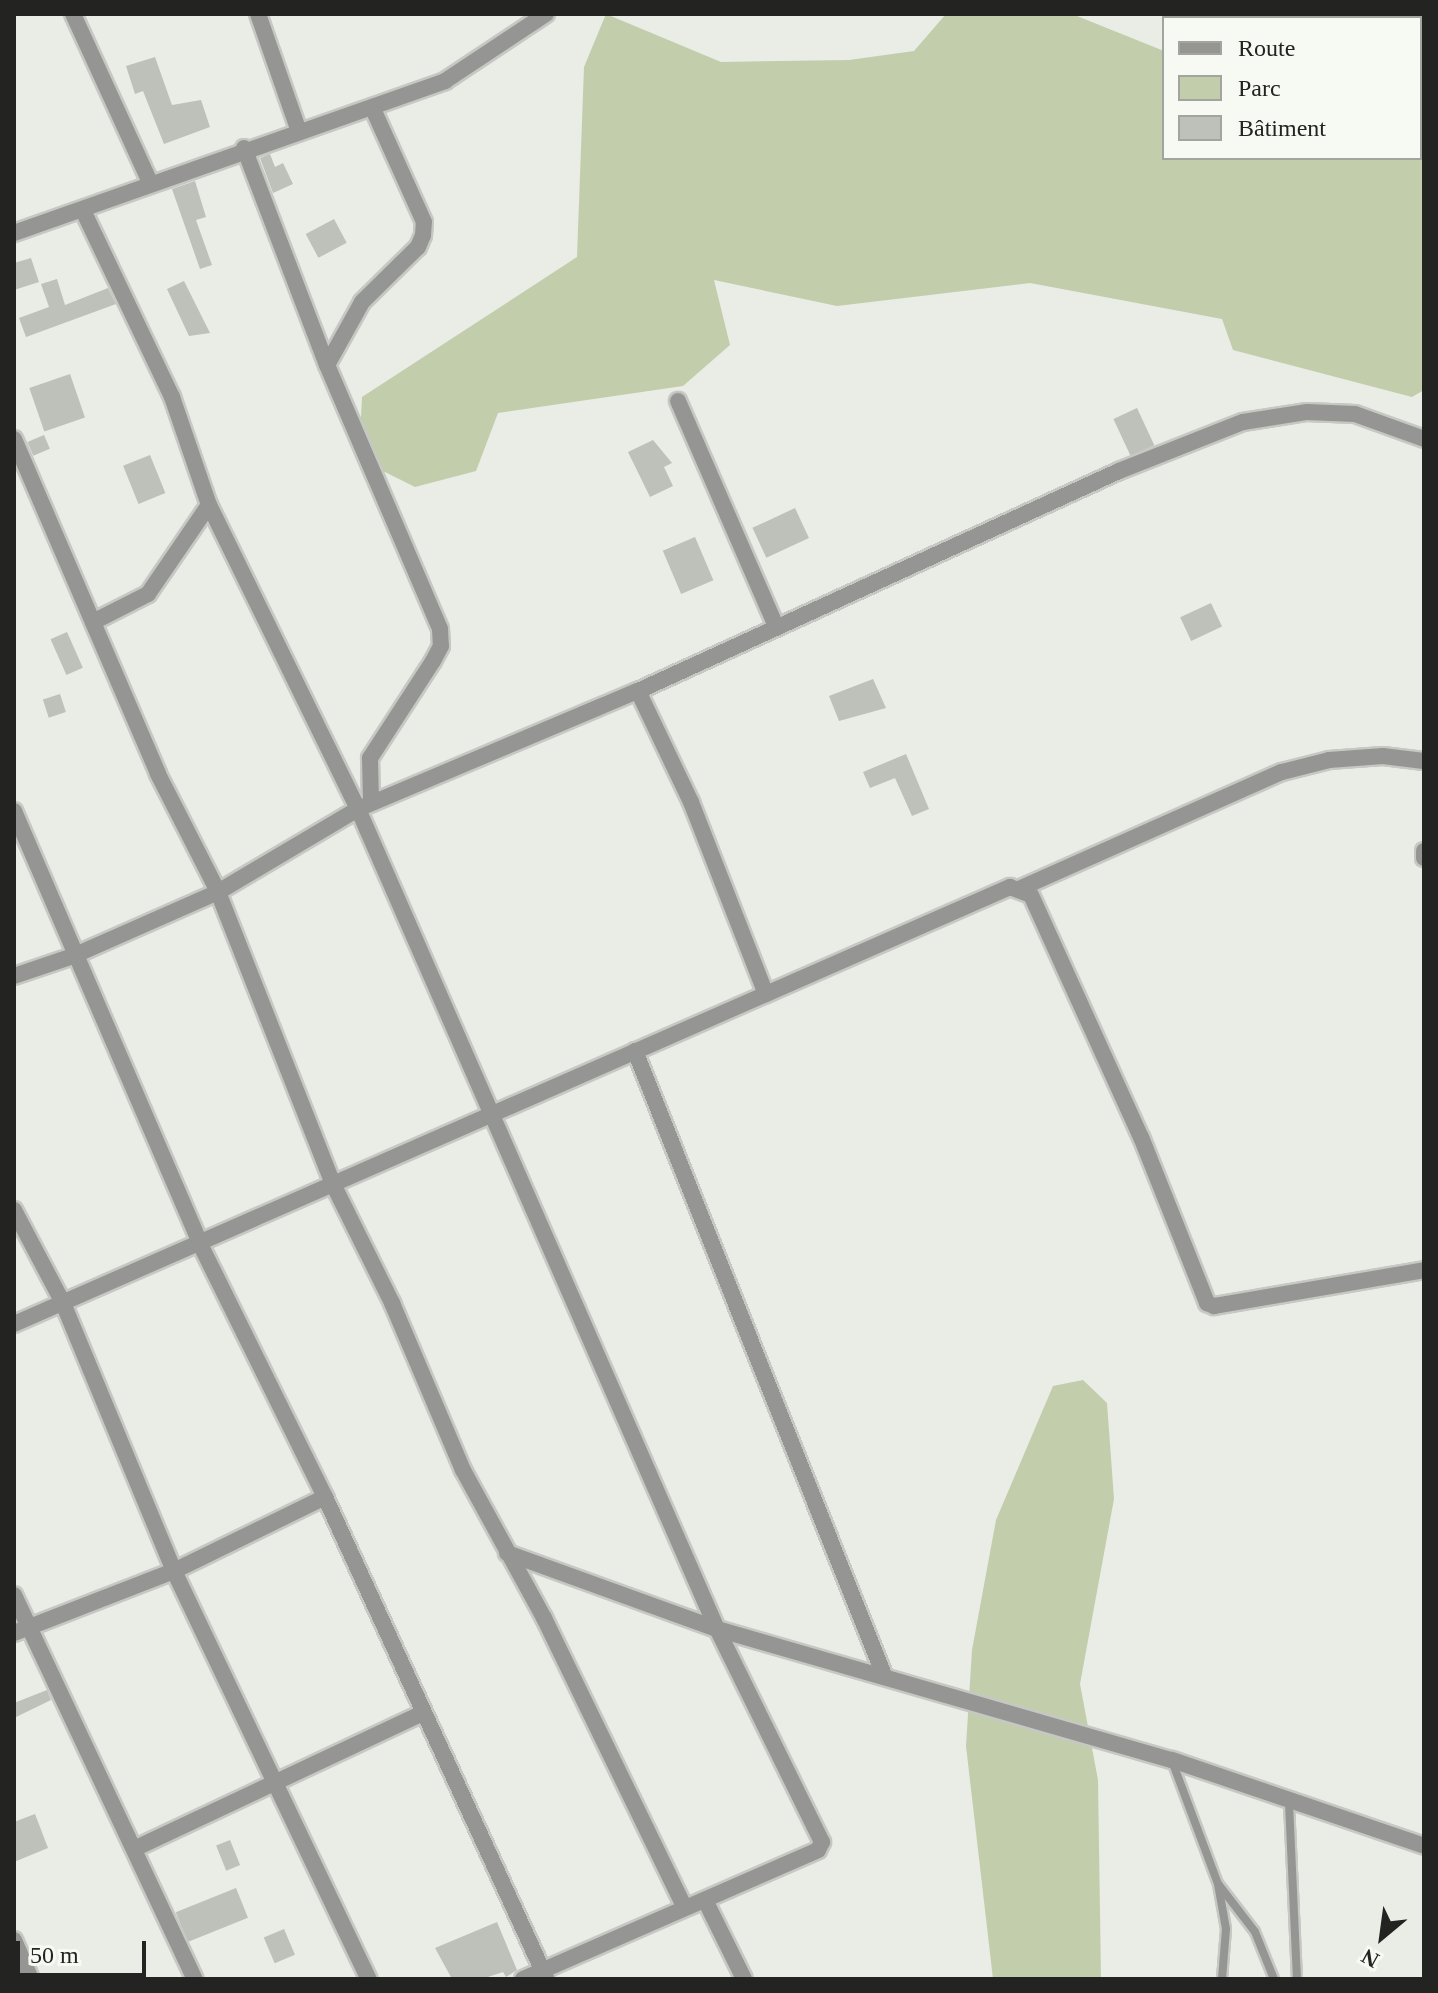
<!DOCTYPE html>
<meta charset="utf-8">
<style>
body{margin:0}
#map{position:relative;width:1438px;height:1993px;overflow:hidden;background:#eaece6;font-family:"Times New Roman",serif}
div>[style]{position:absolute}
.green>*{inset:0;background:#c2cdac}
.building>*{inset:0;background:#bec0ba;transform-origin:0 0}
.roads{filter:drop-shadow(2px 0 #c6c8c3) drop-shadow(-2px 0 #c6c8c3) drop-shadow(0 2px #c6c8c3) drop-shadow(0 -2px #c6c8c3)}
.service>*{height:8px;margin:-4px;padding:0 4px;transform-origin:4px;border-radius:4px;background:#959694}
.minor>*{height:16px;margin:-8px;padding:0 8px;transform-origin:8px;border-radius:8px;background:#959694}
span{translate:-50% -50%;white-space:nowrap;text-align:center;line-height:1.15;-webkit-text-stroke:6px #f7f9f3;paint-order:stroke}
.frame{position:absolute;inset:0;border:16px solid #232422;pointer-events:none}
.legend{position:absolute;left:1162px;top:16px;width:260px;height:144px;box-sizing:border-box;background:#f7f9f3;border:2px solid #a2a49f;margin:0;padding:10px 14px;list-style:none;font-size:24px;color:#232422}
.legend li{display:flex;align-items:center;gap:16px;height:40px}
.legend b{width:40px;border:2px solid #a2a49f}
.north{position:absolute;left:1342px;top:1897px;width:80px;height:80px;-webkit-text-stroke:6px #f7f9f3;paint-order:stroke;rotate:209deg;font-size:22px;font-weight:700;line-height:32px;text-align:center;color:#232422}
.north::after{content:'';display:block;margin:auto;width:28px;height:36px;background:#232422;clip-path:polygon(50% 0,100% 100%,50% 72%,0 100%)}
.scale{position:absolute;left:16px;top:1941px;width:130px;height:36px;box-sizing:border-box;border:4px solid #232422;border-top:0;padding-left:10px;font-size:24px;line-height:28px;white-space:nowrap;color:#232422;-webkit-text-stroke:6px #f7f9f3;paint-order:stroke}
</style>
<div id="map">
<div class="green">
<i style="clip-path:polygon(606px 14px,721px 62px,849px 60px,914px 51px,946px 14px,1072px 14px,1164px 51px,1164px 158px,1420px 158px,1420px 18px,1410px 18px,1424px 14px,1424px 390px,1412px 397px,1233px 350px,1222px 319px,1030px 283px,837px 306px,714px 280px,730px 345px,683px 386px,498px 413px,476px 471px,415px 487px,359px 459px,362px 397px,577px 257px,584px 67px)"></i>
<i style="clip-path:polygon(1083px 1380px,1107px 1403px,1114px 1499px,1080px 1684px,1098px 1780px,1101px 1979px,993px 1979px,966px 1746px,972px 1650px,996px 1520px,1053px 1386px)"></i>
</div>
<div class="building">
<i style="clip-path:polygon(155px 57px,172px 105px,201px 100px,210px 127px,164px 144px,143px 91px,135px 94px,126px 66px)"></i>
<i style="clip-path:polygon(270px 154px,275px 167px,283px 163px,293px 184px,273px 193px,260px 158px)"></i>
<i style="clip-path:polygon(195px 181px,206px 217px,196px 220px,212px 265px,200px 269px,172px 189px)"></i>
<i style="left:334px;top:219px;width:27px;height:32px;rotate:62deg"></i>
<i style="clip-path:polygon(31px 258px,39px 282px,14px 290px,14px 263px)"></i>
<i style="clip-path:polygon(57px 279px,65px 305px,108px 288px,116px 304px,26px 337px,19px 318px,49px 307px,41px 284px)"></i>
<i style="clip-path:polygon(184px 281px,210px 333px,189px 336px,167px 289px)"></i>
<i style="left:70px;top:374px;width:46px;height:43px;rotate:71deg"></i>
<i style="left:1137px;top:408px;width:41px;height:26px;rotate:65deg"></i>
<i style="left:44px;top:435px;width:15px;height:18px;rotate:67deg"></i>
<i style="clip-path:polygon(653px 440px,672px 463px,664px 467px,673px 486px,650px 497px,628px 452px)"></i>
<i style="left:150px;top:455px;width:41px;height:29px;rotate:68deg"></i>
<i style="left:795px;top:508px;width:33px;height:47px;rotate:65deg"></i>
<i style="left:695px;top:537px;width:47px;height:35px;rotate:67deg"></i>
<i style="left:1211px;top:603px;width:26px;height:34px;rotate:65deg"></i>
<i style="left:67px;top:632px;width:39px;height:18px;rotate:66deg"></i>
<i style="clip-path:polygon(873px 679px,886px 708px,839px 721px,829px 696px)"></i>
<i style="left:60px;top:694px;width:19px;height:18px;rotate:72deg"></i>
<i style="clip-path:polygon(906px 754px,929px 809px,912px 816px,895px 778px,870px 788px,863px 772px)"></i>
<i style="clip-path:polygon(47px 1690px,51px 1700px,14px 1718px,14px 1703px)"></i>
<i style="clip-path:polygon(35px 1814px,48px 1848px,14px 1862px,14px 1822px)"></i>
<i style="left:230px;top:1840px;width:27px;height:15px;rotate:68deg"></i>
<i style="left:236px;top:1888px;width:32px;height:65px;rotate:68deg"></i>
<i style="clip-path:polygon(497px 1922px,517px 1970px,506px 1977px,503px 1972px,482px 1979px,452px 1979px,435px 1948px)"></i>
<i style="left:284px;top:1929px;width:28px;height:22px;rotate:67deg"></i>
</div>
<div class="roads">
<div class="service">
<i style="left:1172px;top:1761px;width:131px;rotate:69.5deg"></i>
<i style="left:1218px;top:1884px;width:46px;rotate:79.9deg"></i>
<i style="left:1226px;top:1929px;width:50px;rotate:94.6deg"></i>
<i style="left:1289px;top:1803px;width:176px;rotate:87.4deg"></i>
<i style="left:1219px;top:1885px;width:59px;rotate:52.5deg"></i>
<i style="left:1255px;top:1932px;width:51px;rotate:68deg"></i>
</div>
<div class="minor">
<i style="left:73px;top:14px;width:187px;rotate:65.4deg"></i>
<i style="left:258px;top:14px;width:122px;rotate:70.8deg"></i>
<i style="left:244px;top:148px;width:232px;rotate:69.1deg"></i>
<i style="left:327px;top:365px;width:287px;rotate:66.8deg"></i>
<i style="left:440px;top:629px;width:17px;rotate:87deg"></i>
<i style="left:441px;top:646px;width:17px;rotate:118deg"></i>
<i style="left:433px;top:661px;width:116px;rotate:123deg"></i>
<i style="left:370px;top:758px;width:45px;rotate:88.7deg"></i>
<i style="left:14px;top:233px;width:457px;rotate:-19.4deg"></i>
<i style="left:445px;top:81px;width:121px;rotate:-33.6deg"></i>
<i style="left:327px;top:365px;width:72px;rotate:-60.9deg"></i>
<i style="left:362px;top:302px;width:78px;rotate:-44.5deg"></i>
<i style="left:418px;top:247px;width:13px;rotate:-67deg"></i>
<i style="left:423px;top:235px;width:13px;rotate:-86deg"></i>
<i style="left:424px;top:222px;width:126px;rotate:-114.3deg"></i>
<i style="left:678px;top:401px;width:245px;rotate:66.5deg"></i>
<i style="left:14px;top:439px;width:365px;rotate:66.7deg"></i>
<i style="left:158px;top:774px;width:132px;rotate:63deg"></i>
<i style="left:218px;top:892px;width:316px;rotate:68.5deg"></i>
<i style="left:334px;top:1186px;width:131px;rotate:63.6deg"></i>
<i style="left:392px;top:1303px;width:181px;rotate:67deg"></i>
<i style="left:463px;top:1470px;width:169px;rotate:61.3deg"></i>
<i style="left:544px;top:1618px;width:322px;rotate:64.1deg"></i>
<i style="left:93px;top:622px;width:62px;rotate:-27deg"></i>
<i style="left:148px;top:594px;width:108px;rotate:-55.6deg"></i>
<i style="left:638px;top:691px;width:123px;rotate:64.5deg"></i>
<i style="left:691px;top:802px;width:206px;rotate:68.7deg"></i>
<i style="left:14px;top:811px;width:473px;rotate:66.7deg"></i>
<i style="left:201px;top:1246px;width:280px;rotate:63.7deg"></i>
<i style="left:325px;top:1497px;width:529px;rotate:65.32deg"></i>
<i style="left:1424px;top:851px;width:7px;rotate:90deg"></i>
<i style="left:1021px;top:888px;width:286px;rotate:-24deg"></i>
<i style="left:1282px;top:772px;width:49px;rotate:-14.3deg"></i>
<i style="left:1329px;top:760px;width:54px;rotate:-4.2deg"></i>
<i style="left:1383px;top:756px;width:41px;rotate:7deg"></i>
<i style="left:14px;top:976px;width:62px;rotate:-18.7deg"></i>
<i style="left:73px;top:956px;width:158px;rotate:-23.8deg"></i>
<i style="left:218px;top:892px;width:163px;rotate:-30.7deg"></i>
<i style="left:358px;top:809px;width:339px;rotate:-116.1deg"></i>
<i style="left:209px;top:505px;width:114px;rotate:-108.9deg"></i>
<i style="left:172px;top:397px;width:207px;rotate:-115.5deg"></i>
<i style="left:635px;top:1051px;width:672px;rotate:68.25deg"></i>
<i style="left:14px;top:1210px;width:105px;rotate:62.2deg"></i>
<i style="left:63px;top:1303px;width:290px;rotate:67.5deg"></i>
<i style="left:174px;top:1571px;width:452px;rotate:64.5deg"></i>
<i style="left:14px;top:1324px;width:1088px;rotate:-23.69deg"></i>
<i style="left:1010px;top:887px;width:22px;rotate:21deg"></i>
<i style="left:1031px;top:895px;width:266px;rotate:65.6deg"></i>
<i style="left:1141px;top:1137px;width:179px;rotate:68.3deg"></i>
<i style="left:1207px;top:1303px;width:8px;rotate:23deg"></i>
<i style="left:1214px;top:1306px;width:213px;rotate:-9.7deg"></i>
<i style="left:507px;top:1553px;width:223px;rotate:19.9deg"></i>
<i style="left:717px;top:1629px;width:473px;rotate:16.1deg"></i>
<i style="left:1172px;top:1760px;width:266px;rotate:18.8deg"></i>
<i style="left:14px;top:1595px;width:425px;rotate:64.8deg"></i>
<i style="left:14px;top:1633px;width:172px;rotate:-21.2deg"></i>
<i style="left:174px;top:1571px;width:168px;rotate:-26.1deg"></i>
<i style="left:136px;top:1848px;width:317px;rotate:-25.2deg"></i>
<i style="left:705px;top:1900px;width:88px;rotate:63.7deg"></i>
<i style="left:14px;top:1940px;width:43px;rotate:66.4deg"></i>
<i style="left:523px;top:1979px;width:322px;rotate:-23.6deg"></i>
<i style="left:818px;top:1850px;width:9px;rotate:-63deg"></i>
<i style="left:822px;top:1842px;width:237px;rotate:-116.2deg"></i>
<i style="left:717px;top:1629px;width:895px;rotate:-113.64deg"></i>
<i style="left:358px;top:809px;width:304px;rotate:-22.9deg"></i>
<i style="left:638px;top:691px;width:529px;rotate:-24.58deg"></i>
<i style="left:1119px;top:471px;width:133px;rotate:-21.6deg"></i>
<i style="left:1243px;top:422px;width:65px;rotate:-8.9deg"></i>
<i style="left:1307px;top:412px;width:48px;rotate:2.4deg"></i>
<i style="left:1355px;top:414px;width:73px;rotate:19.9deg"></i>
</div>
</div>
<div class="frame"></div>
<ul class="legend">
<li><b style="height:10px;background:#959694"></b>Route</li>
<li><b style="height:22px;background:#c2cdac"></b>Parc</li>
<li><b style="height:22px;background:#bec0ba"></b>Bâtiment</li>
</ul>
<div class="north">N</div>
<div class="scale">50 m</div>
</div>
